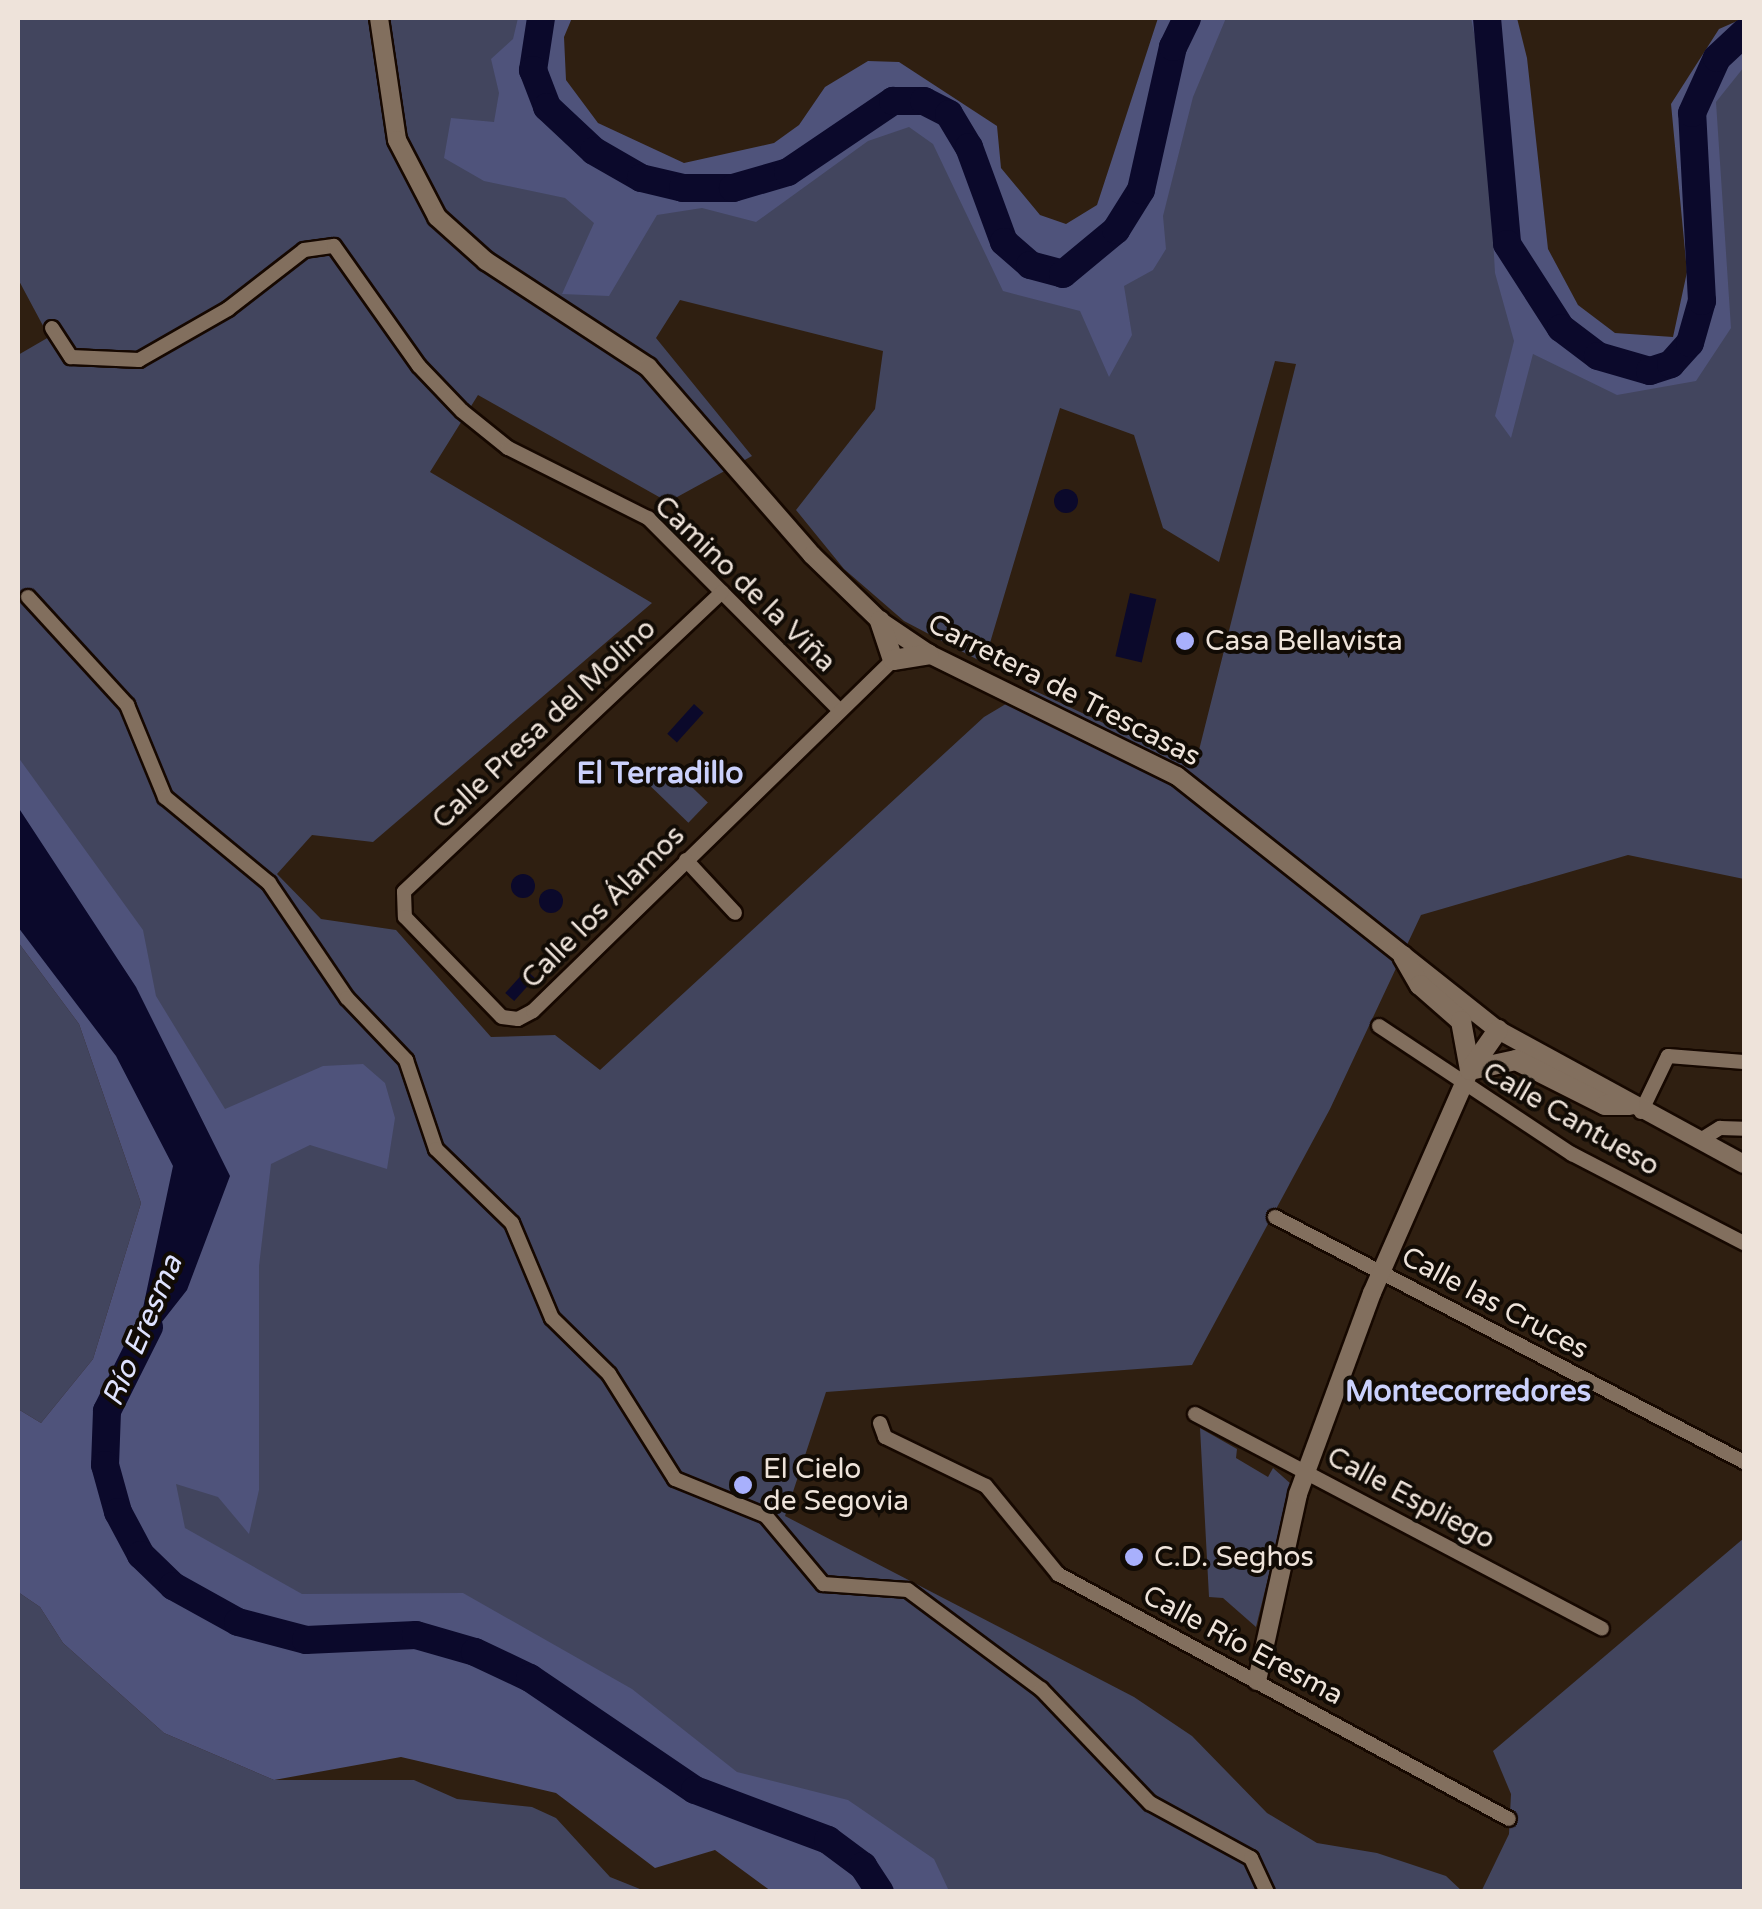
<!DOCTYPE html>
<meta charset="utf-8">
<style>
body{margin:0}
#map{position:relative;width:1762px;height:1909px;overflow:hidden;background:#2f1f11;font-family:"Varela Round",sans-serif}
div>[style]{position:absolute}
.green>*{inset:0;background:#42455e;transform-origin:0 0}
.forest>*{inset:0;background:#4f537b}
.water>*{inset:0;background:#0b092b;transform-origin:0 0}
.round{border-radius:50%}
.river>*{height:28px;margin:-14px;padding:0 14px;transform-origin:14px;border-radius:14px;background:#0b092b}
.roads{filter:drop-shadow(2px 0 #160800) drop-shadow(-2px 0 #160800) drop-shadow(0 2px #160800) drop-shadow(0 -2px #160800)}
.minor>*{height:14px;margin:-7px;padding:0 7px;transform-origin:7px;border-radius:7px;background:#826f5e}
.tertiary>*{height:18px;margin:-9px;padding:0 9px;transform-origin:9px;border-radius:9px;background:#826f5e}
.secondary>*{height:20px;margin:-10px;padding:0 10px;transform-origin:10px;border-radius:10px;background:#826f5e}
.dots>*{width:28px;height:28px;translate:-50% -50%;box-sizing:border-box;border:5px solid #110b05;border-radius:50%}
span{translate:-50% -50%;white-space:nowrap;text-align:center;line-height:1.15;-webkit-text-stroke:8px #110b05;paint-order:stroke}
.street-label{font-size:28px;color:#eee3da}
.poi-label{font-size:28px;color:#eee3da}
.left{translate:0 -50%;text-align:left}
.neighbourhood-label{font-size:30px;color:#cbd1fc;font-weight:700}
.water-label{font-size:30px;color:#dee2fe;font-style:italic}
.frame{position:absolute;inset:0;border:20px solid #eee3da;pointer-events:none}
</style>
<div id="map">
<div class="green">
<i style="clip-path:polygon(evenodd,18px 18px,541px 18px,539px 90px,683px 188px,893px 101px,980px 191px,1089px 258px,1187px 18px,1487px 18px,1561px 328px,1690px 343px,1692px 113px,1744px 33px,1744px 879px,1628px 855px,1421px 915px,1330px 1109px,1192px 1365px,826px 1392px,785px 1516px,1134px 1697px,1192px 1736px,1267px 1813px,1317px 1843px,1377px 1853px,1446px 1876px,1462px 1891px,880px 1891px,141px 1555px,192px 1200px,18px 850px,18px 355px,49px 337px,18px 279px,18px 18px,680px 300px,883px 351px,875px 409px,796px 510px,844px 569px,904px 621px,984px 663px,1060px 408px,1134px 435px,1163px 528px,1219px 562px,1275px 361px,1296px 364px,1195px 766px,1031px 689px,984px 717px,600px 1070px,555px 1035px,491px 1037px,396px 930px,321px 919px,277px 874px,312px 835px,373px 842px,652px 603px,430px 472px,478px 395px,668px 502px,752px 456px,656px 338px,680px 300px)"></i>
<i style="left:669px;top:765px;width:54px;height:28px;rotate:44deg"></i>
<i style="clip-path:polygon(18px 942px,79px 1024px,141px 1203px,93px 1359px,41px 1423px,18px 1409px)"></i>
<i style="clip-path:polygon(1200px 1428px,1237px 1449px,1236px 1458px,1268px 1477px,1273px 1468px,1291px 1484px,1256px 1627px,1223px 1598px,1209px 1597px)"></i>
<i style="clip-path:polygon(1744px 1538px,1744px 1891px,1481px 1892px,1509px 1834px,1511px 1794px,1493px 1751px)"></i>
<i style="clip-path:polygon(18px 1592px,40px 1607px,63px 1643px,164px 1733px,274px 1780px,414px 1780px,457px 1799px,532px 1807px,556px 1818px,610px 1877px,645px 1891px,18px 1891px)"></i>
</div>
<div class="forest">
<i style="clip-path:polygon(518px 18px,572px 18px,564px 37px,566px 80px,598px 123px,684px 163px,774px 143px,799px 125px,825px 87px,868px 61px,899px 62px,997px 126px,1001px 168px,1040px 215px,1066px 224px,1097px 205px,1158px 18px,1226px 18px,1193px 97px,1163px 216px,1166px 249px,1153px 270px,1124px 286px,1132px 335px,1109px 377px,1080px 311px,1003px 291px,933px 144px,909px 127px,868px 141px,756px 222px,702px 208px,657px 215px,609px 296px,562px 294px,594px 223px,565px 198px,484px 181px,444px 158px,451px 118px,494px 122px,499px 93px,491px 59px,513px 39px)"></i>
<i style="clip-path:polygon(1471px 18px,1517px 18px,1527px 58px,1548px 249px,1578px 305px,1615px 333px,1673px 337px,1687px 272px,1671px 104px,1719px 29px,1744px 18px,1744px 67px,1716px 102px,1731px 328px,1696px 381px,1617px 395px,1533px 354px,1511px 438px,1495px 416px,1514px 341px,1495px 273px,1484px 82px)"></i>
<i style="clip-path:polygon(18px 757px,143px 930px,156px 996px,225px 1109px,323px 1066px,363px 1064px,385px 1083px,395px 1118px,387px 1169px,310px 1145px,271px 1164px,259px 1266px,259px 1490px,249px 1534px,218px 1497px,176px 1484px,185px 1528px,302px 1594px,463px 1593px,632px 1689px,737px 1772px,848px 1800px,934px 1859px,949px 1891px,771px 1891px,715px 1850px,655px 1868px,556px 1793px,401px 1757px,274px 1780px,164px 1733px,63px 1643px,40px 1607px,18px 1592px,18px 1409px,41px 1423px,93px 1359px,141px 1203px,79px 1024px,18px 942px)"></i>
</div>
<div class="water">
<i class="round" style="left:1054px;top:489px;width:24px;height:24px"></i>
<i style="left:1130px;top:593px;width:27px;height:65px;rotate:13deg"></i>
<i style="left:694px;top:704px;width:13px;height:40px;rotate:42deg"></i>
<i style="clip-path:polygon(18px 807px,136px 987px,230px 1176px,187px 1290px,132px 1360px,173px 1166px,116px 1056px,18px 927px)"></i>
<i class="round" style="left:511px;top:874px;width:24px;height:24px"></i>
<i class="round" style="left:539px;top:889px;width:24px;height:24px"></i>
<i style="left:526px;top:970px;width:12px;height:31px;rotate:42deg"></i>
</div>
<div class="river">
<i style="left:541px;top:18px;width:53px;rotate:98.7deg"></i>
<i style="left:533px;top:70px;width:40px;rotate:69deg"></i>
<i style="left:547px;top:107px;width:64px;rotate:43.1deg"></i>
<i style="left:594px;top:151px;width:54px;rotate:29.9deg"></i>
<i style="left:641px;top:178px;width:43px;rotate:13.4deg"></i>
<i style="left:683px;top:188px;width:50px"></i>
<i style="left:733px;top:188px;width:57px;rotate:-16.2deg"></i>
<i style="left:788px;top:172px;width:127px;rotate:-34.1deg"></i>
<i style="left:893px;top:101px;width:31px"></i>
<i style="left:924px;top:101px;width:28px;rotate:27deg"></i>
<i style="left:949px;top:114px;width:39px;rotate:59deg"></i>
<i style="left:969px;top:147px;width:101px;rotate:69.8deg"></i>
<i style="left:1004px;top:242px;width:35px;rotate:41deg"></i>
<i style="left:1030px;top:265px;width:34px;rotate:15deg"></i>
<i style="left:1063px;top:274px;width:69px;rotate:-39.7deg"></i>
<i style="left:1116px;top:230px;width:47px;rotate:-58deg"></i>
<i style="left:1141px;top:190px;width:147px;rotate:-77.4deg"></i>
<i style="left:1173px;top:47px;width:32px;rotate:-64deg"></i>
<i style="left:1487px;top:18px;width:227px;rotate:84.9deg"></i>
<i style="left:1507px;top:244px;width:100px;rotate:57.3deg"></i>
<i style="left:1561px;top:328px;width:46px;rotate:37.1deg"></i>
<i style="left:1598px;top:356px;width:54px;rotate:16.1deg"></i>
<i style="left:1650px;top:371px;width:22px;rotate:-18deg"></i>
<i style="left:1671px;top:364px;width:28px;rotate:-48deg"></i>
<i style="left:1690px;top:343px;width:44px;rotate:-74.1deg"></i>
<i style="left:1702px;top:301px;width:188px;rotate:-93deg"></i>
<i style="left:1692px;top:113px;width:60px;rotate:-65.6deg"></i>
<i style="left:1717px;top:58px;width:37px;rotate:-43deg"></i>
<i style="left:149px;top:1327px;width:94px;rotate:116.6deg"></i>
<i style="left:107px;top:1411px;width:54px;rotate:92.1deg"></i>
<i style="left:105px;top:1465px;width:49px;rotate:74.5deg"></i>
<i style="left:118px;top:1512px;width:49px;rotate:61.9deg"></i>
<i style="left:141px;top:1555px;width:45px;rotate:44.1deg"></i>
<i style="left:173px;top:1586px;width:74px;rotate:29deg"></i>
<i style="left:238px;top:1622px;width:70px;rotate:14.8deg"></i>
<i style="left:306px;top:1640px;width:110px;rotate:-2.6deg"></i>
<i style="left:416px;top:1635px;width:61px;rotate:16.1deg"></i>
<i style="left:475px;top:1652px;width:61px;rotate:25.3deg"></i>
<i style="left:530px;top:1678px;width:199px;rotate:34.2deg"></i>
<i style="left:695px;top:1790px;width:142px;rotate:20.6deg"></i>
<i style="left:828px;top:1840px;width:44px;rotate:36.6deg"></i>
<i style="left:863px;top:1866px;width:31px;rotate:57deg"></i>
</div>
<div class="roads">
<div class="minor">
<i style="left:52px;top:328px;width:35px;rotate:57deg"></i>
<i style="left:71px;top:357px;width:68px;rotate:2.5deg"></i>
<i style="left:139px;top:360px;width:103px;rotate:-29.8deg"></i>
<i style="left:228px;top:309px;width:96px;rotate:-37.8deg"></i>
<i style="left:304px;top:250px;width:30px;rotate:-8deg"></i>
<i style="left:334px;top:246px;width:147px;rotate:54.7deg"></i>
<i style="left:419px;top:366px;width:62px;rotate:46.3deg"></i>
<i style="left:462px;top:411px;width:59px;rotate:38.8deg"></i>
<i style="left:508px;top:448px;width:157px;rotate:26.6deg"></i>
<i style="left:648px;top:518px;width:272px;rotate:45.1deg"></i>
<i style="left:722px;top:592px;width:437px;rotate:136.7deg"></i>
<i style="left:404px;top:892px;width:25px;rotate:88deg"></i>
<i style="left:405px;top:917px;width:139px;rotate:45.9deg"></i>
<i style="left:502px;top:1017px;width:16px;rotate:7deg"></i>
<i style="left:518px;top:1019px;width:17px;rotate:-28deg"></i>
<i style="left:533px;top:1011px;width:503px;rotate:-44.27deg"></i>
<i style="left:28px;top:597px;width:147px;rotate:47.5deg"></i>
<i style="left:127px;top:705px;width:100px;rotate:67.6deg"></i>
<i style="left:165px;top:797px;width:135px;rotate:39.6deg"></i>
<i style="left:269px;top:883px;width:139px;rotate:55.9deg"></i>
<i style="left:347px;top:998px;width:86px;rotate:46.4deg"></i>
<i style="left:406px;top:1060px;width:94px;rotate:71.4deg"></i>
<i style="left:436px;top:1149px;width:106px;rotate:44.2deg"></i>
<i style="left:512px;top:1223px;width:103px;rotate:67.2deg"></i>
<i style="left:552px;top:1318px;width:80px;rotate:44.5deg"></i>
<i style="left:609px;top:1374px;width:124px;rotate:57.8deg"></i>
<i style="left:675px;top:1479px;width:98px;rotate:22.1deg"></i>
<i style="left:766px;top:1516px;width:89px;rotate:50deg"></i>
<i style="left:823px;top:1584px;width:85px;rotate:4deg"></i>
<i style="left:908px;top:1590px;width:166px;rotate:36.7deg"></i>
<i style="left:1041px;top:1689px;width:158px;rotate:46.3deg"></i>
<i style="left:1150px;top:1803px;width:115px;rotate:28.6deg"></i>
<i style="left:1251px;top:1858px;width:38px;rotate:65deg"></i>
<i style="left:686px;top:860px;width:72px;rotate:47.2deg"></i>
<i style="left:1379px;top:1026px;width:232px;rotate:33.6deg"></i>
<i style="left:1572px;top:1154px;width:194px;rotate:27.4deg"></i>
<i style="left:1641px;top:1112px;width:62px;rotate:-64.3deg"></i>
<i style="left:1668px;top:1056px;width:76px;rotate:4.5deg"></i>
<i style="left:1699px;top:1141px;width:25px;rotate:-32deg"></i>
<i style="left:1720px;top:1128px;width:24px;rotate:2deg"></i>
<i style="left:1275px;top:1217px;width:529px;rotate:27.58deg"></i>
<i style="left:1195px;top:1414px;width:460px;rotate:27.8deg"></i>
<i style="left:880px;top:1423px;width:15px;rotate:70deg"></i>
<i style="left:885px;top:1437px;width:112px;rotate:25.9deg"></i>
<i style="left:986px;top:1486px;width:114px;rotate:50.7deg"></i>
<i style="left:1058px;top:1574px;width:513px;rotate:28.51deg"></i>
</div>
<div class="tertiary">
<i style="left:379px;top:18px;width:123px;rotate:81.6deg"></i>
<i style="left:397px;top:140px;width:87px;rotate:62.5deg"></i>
<i style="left:437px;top:217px;width:66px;rotate:41.9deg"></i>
<i style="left:486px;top:261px;width:194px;rotate:33.2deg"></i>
<i style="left:648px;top:367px;width:249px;rotate:48.9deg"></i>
<i style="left:812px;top:555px;width:95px;rotate:44.1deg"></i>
<i style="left:880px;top:621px;width:59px;rotate:34deg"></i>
<i style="left:929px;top:654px;width:276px;rotate:26.2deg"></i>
<i style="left:1177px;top:776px;width:409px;rotate:38.4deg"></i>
<i style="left:1498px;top:1030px;width:280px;rotate:28.6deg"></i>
<i style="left:1257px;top:1681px;width:191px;rotate:-77.6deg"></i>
<i style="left:1298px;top:1494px;width:214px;rotate:-69.8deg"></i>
<i style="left:1372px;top:1293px;width:244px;rotate:-66.3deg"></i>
</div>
<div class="secondary">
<i style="left:880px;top:621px;width:41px;rotate:71.6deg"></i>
<i style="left:893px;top:660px;width:36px;rotate:-9deg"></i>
<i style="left:1403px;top:956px;width:34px;rotate:60deg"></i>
<i style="left:1420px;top:985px;width:55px;rotate:41.3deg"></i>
<i style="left:1461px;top:1021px;width:50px;rotate:79.6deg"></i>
<i style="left:1470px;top:1070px;width:47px;rotate:-12.3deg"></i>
<i style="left:1516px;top:1060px;width:100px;rotate:26.8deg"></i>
<i style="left:1605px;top:1105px;width:25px"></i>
<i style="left:1470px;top:1070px;width:49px;rotate:-55deg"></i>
</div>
</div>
<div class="dots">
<i style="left:1185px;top:641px;background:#a8b0fc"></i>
<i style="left:743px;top:1485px;background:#a8b0fc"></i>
<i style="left:1134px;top:1557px;background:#a8b0fc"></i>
</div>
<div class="street-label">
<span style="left:745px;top:584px;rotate:44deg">Camino de la Viña</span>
<span style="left:1064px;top:690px;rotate:27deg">Carretera de Trescasas</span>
<span style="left:544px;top:724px;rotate:-43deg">Calle Presa del Molino</span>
<span style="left:603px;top:907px;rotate:-45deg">Calle los Álamos</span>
<span style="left:1571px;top:1119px;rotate:30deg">Calle Cantueso</span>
<span style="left:1495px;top:1303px;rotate:28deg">Calle las Cruces</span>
<span style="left:1411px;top:1498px;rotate:28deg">Calle Espliego</span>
<span style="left:1243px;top:1645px;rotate:28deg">Calle Río Eresma</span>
</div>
<div class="poi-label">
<span class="left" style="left:1205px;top:641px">Casa Bellavista</span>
<span class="left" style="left:763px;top:1485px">El Cielo<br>de Segovia</span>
<span class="left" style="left:1154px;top:1557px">C.D. Seghos</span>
</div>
<div class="neighbourhood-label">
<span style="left:660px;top:774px">El Terradillo</span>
<span style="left:1468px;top:1392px">Montecorredores</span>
</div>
<div class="water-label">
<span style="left:143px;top:1331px;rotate:-67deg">Río Eresma</span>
</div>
<div class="frame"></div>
</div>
